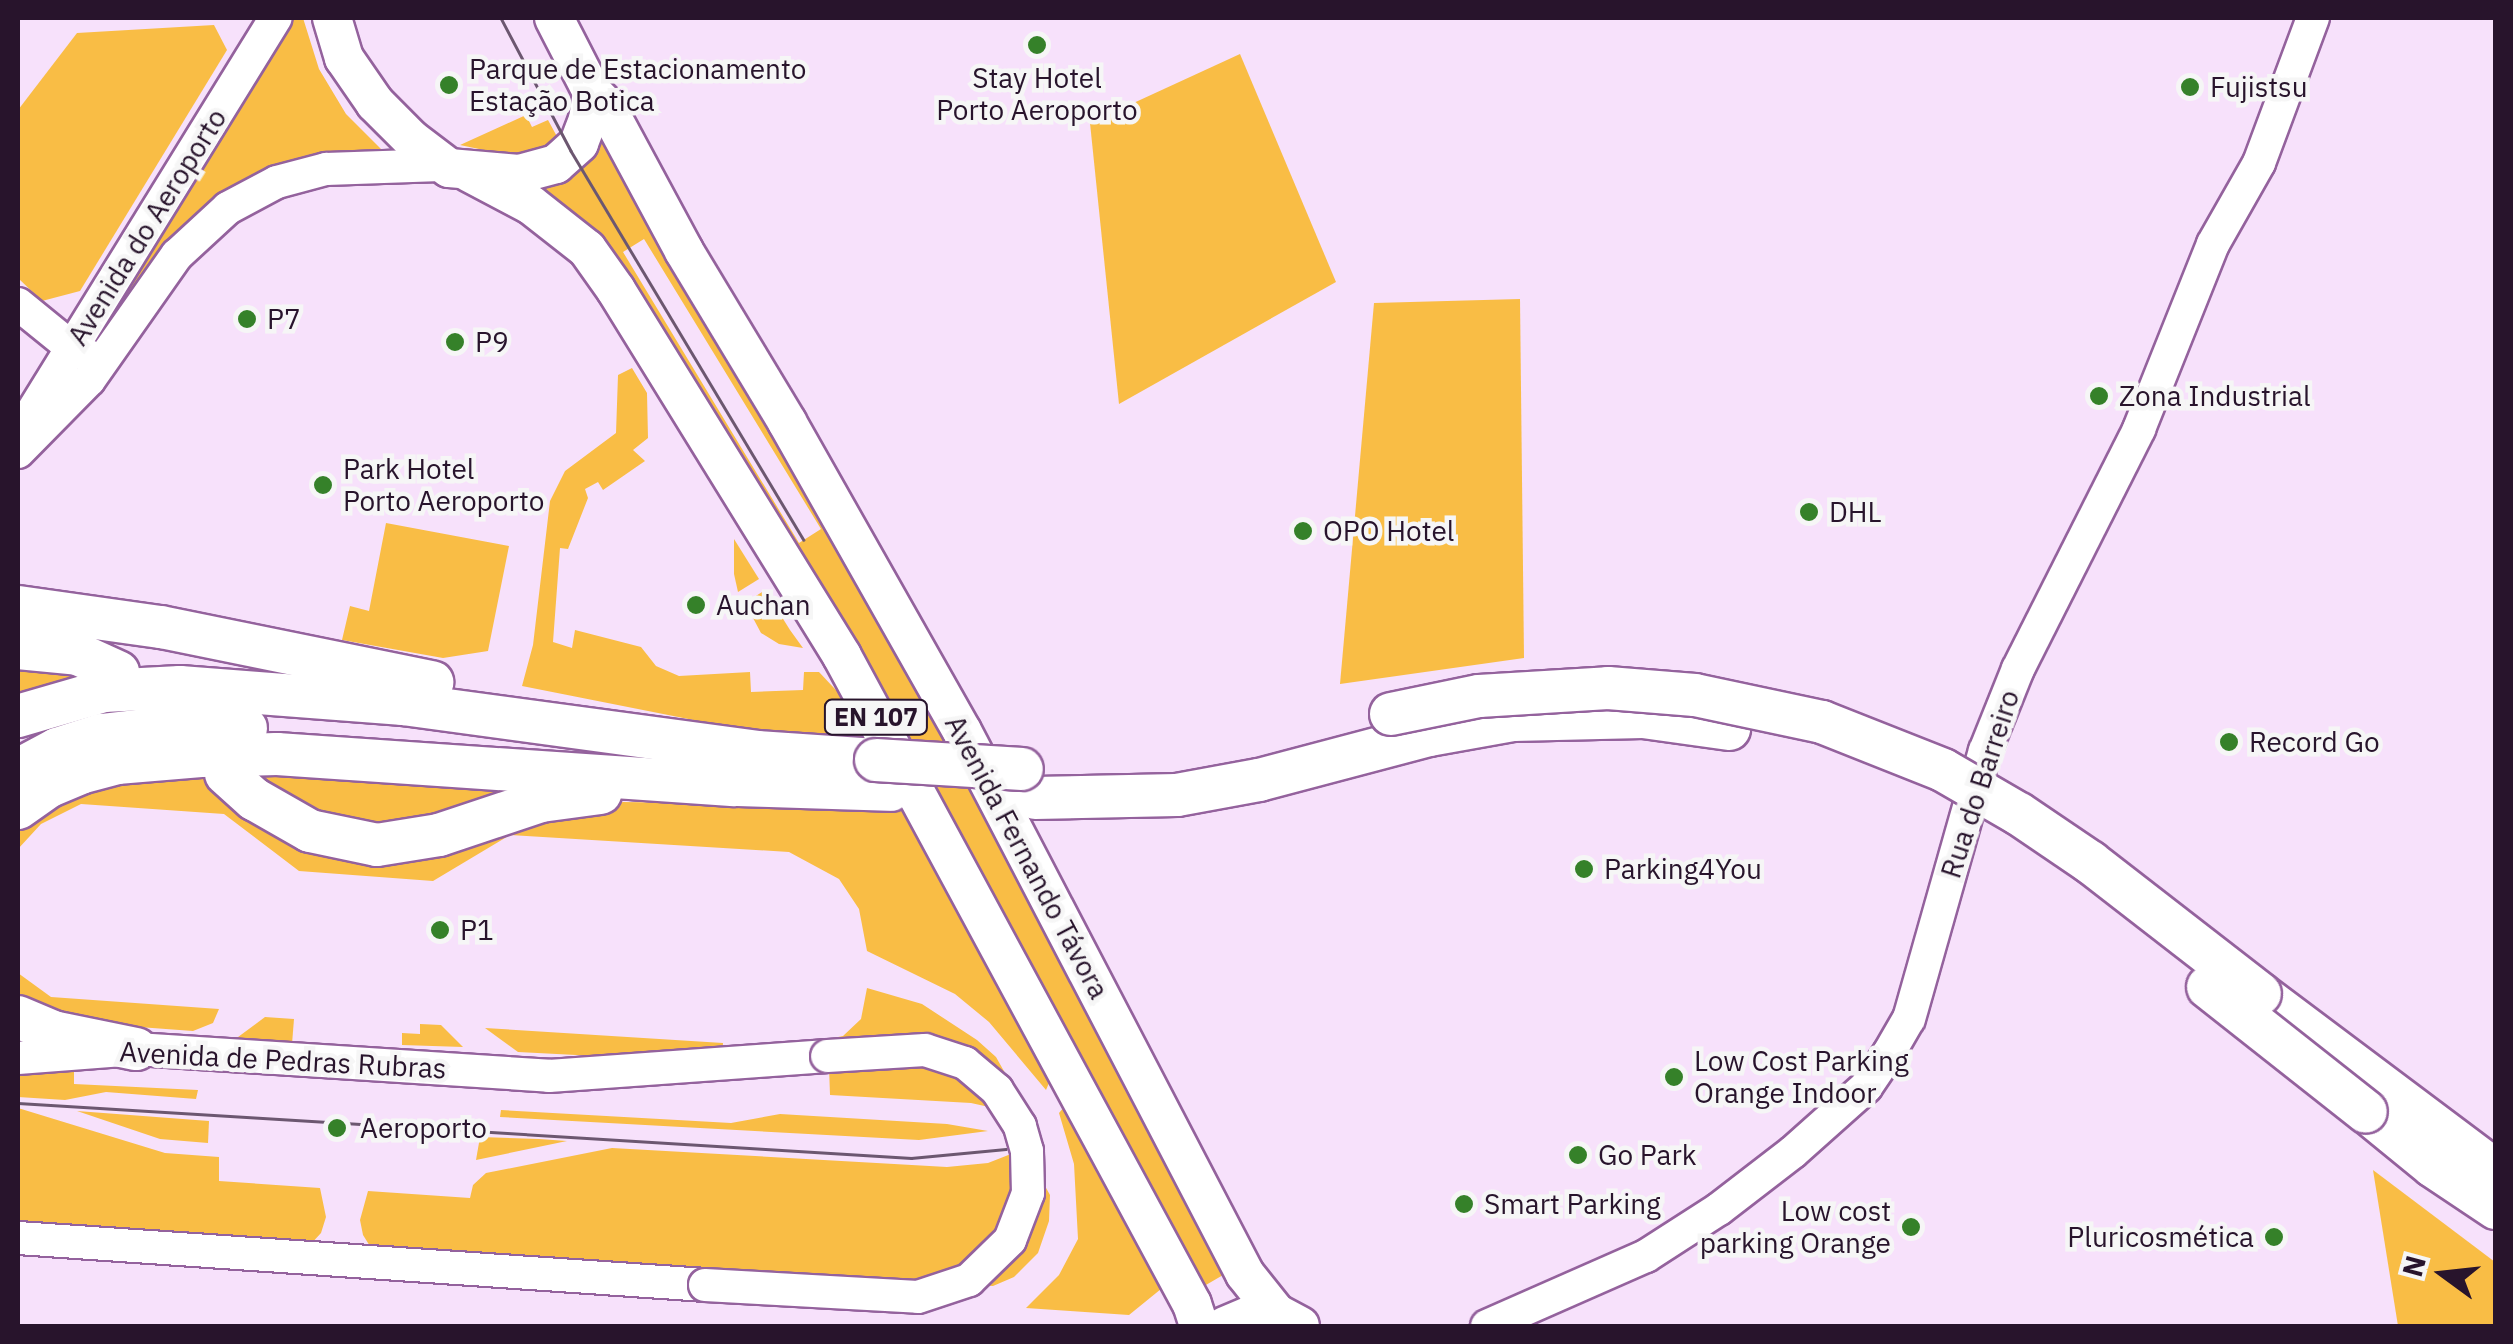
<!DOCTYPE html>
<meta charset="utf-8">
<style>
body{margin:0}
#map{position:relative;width:2513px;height:1344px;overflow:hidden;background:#f7e1fb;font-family:"IBM Plex Sans",sans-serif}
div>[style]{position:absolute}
.green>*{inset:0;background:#f9bd45}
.roads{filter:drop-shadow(2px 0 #94629d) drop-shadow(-2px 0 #94629d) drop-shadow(0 2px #94629d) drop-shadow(0 -2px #94629d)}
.secondary>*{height:32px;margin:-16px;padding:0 16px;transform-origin:16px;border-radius:16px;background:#fff}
.primary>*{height:38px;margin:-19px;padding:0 19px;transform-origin:19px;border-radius:19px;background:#fff}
.highway>*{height:42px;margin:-21px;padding:0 21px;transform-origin:21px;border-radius:21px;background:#fff}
.tram>*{height:2.5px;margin:-1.25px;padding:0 1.25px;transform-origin:1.25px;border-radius:1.25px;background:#6c5770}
.bridges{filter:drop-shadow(2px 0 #94629d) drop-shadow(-2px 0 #94629d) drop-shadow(0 2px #94629d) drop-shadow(0 -2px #94629d)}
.secondary-bridge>*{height:32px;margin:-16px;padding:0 16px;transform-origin:16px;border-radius:16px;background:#fff}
.highway-bridge>*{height:42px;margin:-21px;padding:0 21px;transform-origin:21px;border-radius:21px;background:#fff}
.dots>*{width:28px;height:28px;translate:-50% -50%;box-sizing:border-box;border:5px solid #f6f6f6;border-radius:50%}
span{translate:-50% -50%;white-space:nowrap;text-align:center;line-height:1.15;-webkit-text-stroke:9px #f6f6f6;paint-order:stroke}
.shield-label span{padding:2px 8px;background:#f6f6f6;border:2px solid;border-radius:8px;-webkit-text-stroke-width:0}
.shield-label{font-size:25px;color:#28142c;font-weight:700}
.poi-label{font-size:28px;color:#28142c}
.left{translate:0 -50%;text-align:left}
.right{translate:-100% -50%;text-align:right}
.street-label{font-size:28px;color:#28142c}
.frame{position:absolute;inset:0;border:20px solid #28142c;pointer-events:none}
.north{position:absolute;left:2393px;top:1224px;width:100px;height:100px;-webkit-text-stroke:8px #f6f6f6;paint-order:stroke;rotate:285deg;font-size:28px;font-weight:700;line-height:40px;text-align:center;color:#28142c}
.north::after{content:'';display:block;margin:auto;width:35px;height:45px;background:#28142c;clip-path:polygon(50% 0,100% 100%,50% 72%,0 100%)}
</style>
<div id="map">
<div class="green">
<i style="clip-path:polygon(289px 18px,303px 18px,319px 69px,346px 114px,382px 150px,310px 159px,121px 312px,115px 308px)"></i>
<i style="clip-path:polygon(214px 25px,227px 50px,80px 291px,42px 301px,18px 278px,18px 110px,77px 33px)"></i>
<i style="clip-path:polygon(1240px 54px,1336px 282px,1119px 404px,1090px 123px)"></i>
<i style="clip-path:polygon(526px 115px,532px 127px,548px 120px,560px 142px,522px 158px,460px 145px)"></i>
<i style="clip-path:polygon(evenodd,600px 124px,954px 740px,1230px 1271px,1199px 1289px,963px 843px,532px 186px,600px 124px,644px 239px,821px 529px,799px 543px,623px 252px,644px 239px)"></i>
<i style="clip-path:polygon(1520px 299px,1524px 658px,1340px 684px,1374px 303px)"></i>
<i style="clip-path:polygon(632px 368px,647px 393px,648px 438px,633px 450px,645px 461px,603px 490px,598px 482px,585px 489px,588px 498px,568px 549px,560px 548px,553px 642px,572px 648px,575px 630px,641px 647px,656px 666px,679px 676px,750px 672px,751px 692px,803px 690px,804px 672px,819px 672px,849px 704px,867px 739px,789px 739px,522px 686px,533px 645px,550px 501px,565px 471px,616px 433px,618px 375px)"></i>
<i style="clip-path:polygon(386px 523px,509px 546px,488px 651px,443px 658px,342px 640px,350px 606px,369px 611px)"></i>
<i style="clip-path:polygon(734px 539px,759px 579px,738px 592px,734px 574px)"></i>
<i style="clip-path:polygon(765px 590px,790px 630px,803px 648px,779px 644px,761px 633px,745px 603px)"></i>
<i style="clip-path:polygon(18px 661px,96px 673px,18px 701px)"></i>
<i style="clip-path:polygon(258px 772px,515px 781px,512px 796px,485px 805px,365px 828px,265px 796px)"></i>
<i style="clip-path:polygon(205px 773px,307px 848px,623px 802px,899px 806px,1049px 1083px,1046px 1090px,989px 1022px,955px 994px,867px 951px,859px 909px,839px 879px,789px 852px,510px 835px,433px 881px,299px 871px,224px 814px,81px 804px,41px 824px,18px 849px,18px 833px,24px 824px,54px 803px,135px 777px)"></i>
<i style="clip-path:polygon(18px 973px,51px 997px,219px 1009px,213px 1023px,193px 1031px,71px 1022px,18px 997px)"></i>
<i style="clip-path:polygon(867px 988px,922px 1004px,977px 1040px,996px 1057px,1036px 1128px,998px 1109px,971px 1103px,830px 1095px,828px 1039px,843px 1036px,861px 1019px)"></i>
<i style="clip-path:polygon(265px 1017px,294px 1019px,292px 1044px,234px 1040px)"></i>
<i style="clip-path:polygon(420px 1024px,441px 1025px,463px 1047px,402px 1045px,402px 1033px,420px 1034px)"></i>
<i style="clip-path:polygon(485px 1028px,723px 1043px,722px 1055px,634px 1058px,518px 1052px)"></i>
<i style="clip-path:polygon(74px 1067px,74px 1084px,198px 1090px,196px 1099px,106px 1092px,65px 1100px,18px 1097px,18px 1073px)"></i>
<i style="clip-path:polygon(1064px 1107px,1161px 1289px,1129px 1315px,1026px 1308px,1059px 1275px,1078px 1239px,1074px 1164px,1059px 1113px)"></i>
<i style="clip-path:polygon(18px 1108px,165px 1153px,219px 1157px,219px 1181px,320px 1188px,326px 1217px,321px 1233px,309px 1246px,18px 1225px)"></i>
<i style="clip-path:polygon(501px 1110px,731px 1123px,780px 1114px,947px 1124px,988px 1131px,919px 1140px,500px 1117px)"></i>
<i style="clip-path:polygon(77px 1111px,209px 1121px,208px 1143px,160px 1139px)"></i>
<i style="clip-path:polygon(480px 1137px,539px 1139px,567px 1141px,476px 1160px)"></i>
<i style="clip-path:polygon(612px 1148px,947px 1167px,988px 1163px,1016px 1152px,1035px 1168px,1050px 1195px,1049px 1221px,1038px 1253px,1014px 1277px,993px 1286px,373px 1251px,363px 1235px,360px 1220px,368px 1191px,470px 1198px,473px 1185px,486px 1173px)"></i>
<i style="clip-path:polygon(2373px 1170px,2495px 1262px,2495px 1326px,2398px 1326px)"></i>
</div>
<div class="roads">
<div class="secondary">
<i style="left:18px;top:304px;width:68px;rotate:39.1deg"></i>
<i style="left:71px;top:347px;width:22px;rotate:27deg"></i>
<i style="left:18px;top:435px;width:490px;rotate:-58.3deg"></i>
<i style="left:18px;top:452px;width:101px;rotate:-45.4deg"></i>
<i style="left:89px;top:380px;width:153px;rotate:-54.9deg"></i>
<i style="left:177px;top:255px;width:69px;rotate:-42.7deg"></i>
<i style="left:228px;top:208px;width:55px;rotate:-28deg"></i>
<i style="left:277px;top:182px;width:51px;rotate:-14.9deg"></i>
<i style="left:326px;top:169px;width:115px;rotate:-2deg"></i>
<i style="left:18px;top:1058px;width:118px;rotate:-4.4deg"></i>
<i style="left:136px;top:1049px;width:414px;rotate:3.7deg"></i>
<i style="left:549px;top:1076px;width:279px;rotate:-4.1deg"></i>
<i style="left:18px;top:1238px;width:689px;rotate:3.91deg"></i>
<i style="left:1487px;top:1326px;width:174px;rotate:-23.8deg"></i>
<i style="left:1646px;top:1256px;width:87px;rotate:-32.8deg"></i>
<i style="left:1719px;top:1209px;width:93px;rotate:-37.6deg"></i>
<i style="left:1793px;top:1152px;width:98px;rotate:-41.7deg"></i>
<i style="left:1866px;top:1087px;width:41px;rotate:-55.9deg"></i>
<i style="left:1889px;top:1053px;width:39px;rotate:-60deg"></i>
<i style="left:1909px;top:1019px;width:279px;rotate:-74.2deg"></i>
<i style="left:1985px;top:751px;width:88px;rotate:-68.1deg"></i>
<i style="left:2018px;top:669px;width:269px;rotate:-63.2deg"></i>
<i style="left:2139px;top:429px;width:199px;rotate:-68.2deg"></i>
<i style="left:2213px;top:244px;width:93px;rotate:-60.4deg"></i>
<i style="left:2259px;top:163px;width:155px;rotate:-69.6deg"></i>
</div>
<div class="primary">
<i style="left:332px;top:18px;width:42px;rotate:73.3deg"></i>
<i style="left:344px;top:58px;width:55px;rotate:55.4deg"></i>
<i style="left:375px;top:103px;width:51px;rotate:45deg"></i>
<i style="left:411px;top:139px;width:48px;rotate:37.3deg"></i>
<i style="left:449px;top:168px;width:70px;rotate:4.9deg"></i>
<i style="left:519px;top:174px;width:38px;rotate:-15deg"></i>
<i style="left:556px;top:164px;width:31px;rotate:-42deg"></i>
<i style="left:579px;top:143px;width:25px;rotate:-69deg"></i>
<i style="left:588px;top:120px;width:28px;rotate:-82deg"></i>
<i style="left:554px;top:18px;width:83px;rotate:62.8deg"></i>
<i style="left:592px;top:92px;width:20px;rotate:45deg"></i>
<i style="left:606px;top:106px;width:165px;rotate:61.7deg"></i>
<i style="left:684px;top:251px;width:200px;rotate:58.9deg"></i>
<i style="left:787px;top:422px;width:355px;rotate:60.5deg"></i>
<i style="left:962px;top:731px;width:612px;rotate:62.47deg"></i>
<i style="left:1245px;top:1274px;width:50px;rotate:51.5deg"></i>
<i style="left:470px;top:173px;width:69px;rotate:27.7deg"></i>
<i style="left:531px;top:205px;width:71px;rotate:38.2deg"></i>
<i style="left:587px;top:249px;width:50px;rotate:54.7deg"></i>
<i style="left:616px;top:290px;width:430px;rotate:58.3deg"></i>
<i style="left:842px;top:656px;width:736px;rotate:61.63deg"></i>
<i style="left:1192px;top:1304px;width:23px;rotate:72deg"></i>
<i style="left:1225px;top:1326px;width:34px;rotate:-23deg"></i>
<i style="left:1256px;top:1313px;width:20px"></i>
<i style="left:1276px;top:1313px;width:27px;rotate:28deg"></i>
</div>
<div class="highway">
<i style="left:18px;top:607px;width:144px;rotate:8deg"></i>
<i style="left:161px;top:627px;width:277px;rotate:11.5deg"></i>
<i style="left:18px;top:648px;width:60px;rotate:5.7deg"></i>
<i style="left:78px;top:654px;width:44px;rotate:24.2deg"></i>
<i style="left:18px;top:716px;width:90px;rotate:-16.2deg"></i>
<i style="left:104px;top:691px;width:76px;rotate:-3deg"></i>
<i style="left:180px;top:687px;width:224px;rotate:4.4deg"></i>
<i style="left:403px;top:704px;width:357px;rotate:7.7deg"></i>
<i style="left:757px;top:752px;width:119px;rotate:3.8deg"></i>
<i style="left:18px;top:770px;width:44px;rotate:-28.3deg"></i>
<i style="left:57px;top:749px;width:46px;rotate:-17.7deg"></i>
<i style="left:101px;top:735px;width:81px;rotate:-6.4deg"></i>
<i style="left:181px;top:726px;width:65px;rotate:1.8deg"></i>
<i style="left:226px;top:774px;width:38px;rotate:42deg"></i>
<i style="left:254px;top:799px;width:64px;rotate:29.7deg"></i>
<i style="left:310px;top:831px;width:68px;rotate:11.8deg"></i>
<i style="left:377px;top:845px;width:63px;rotate:-9.2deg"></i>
<i style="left:439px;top:835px;width:108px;rotate:-18.4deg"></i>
<i style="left:541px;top:801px;width:60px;rotate:-7.7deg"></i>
<i style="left:1035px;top:798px;width:142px;rotate:-1.2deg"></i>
<i style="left:1177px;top:795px;width:83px;rotate:-10.4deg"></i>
<i style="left:1259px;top:780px;width:176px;rotate:-14.8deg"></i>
<i style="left:1429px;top:735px;width:85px;rotate:-10.1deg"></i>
<i style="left:1513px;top:720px;width:130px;rotate:-1.3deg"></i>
<i style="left:1643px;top:717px;width:87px;rotate:7.9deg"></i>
<i style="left:18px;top:808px;width:39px;rotate:-35deg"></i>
<i style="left:50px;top:786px;width:33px;rotate:-23deg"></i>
<i style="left:80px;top:773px;width:38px;rotate:-15deg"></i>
<i style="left:117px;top:763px;width:84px;rotate:-4.8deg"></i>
<i style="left:201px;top:756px;width:76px;rotate:-1.5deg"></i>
<i style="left:277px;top:754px;width:459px;rotate:3.9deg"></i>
<i style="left:735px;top:785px;width:156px;rotate:1.8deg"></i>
<i style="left:2260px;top:994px;width:295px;rotate:36.9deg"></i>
<i style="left:18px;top:1017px;width:38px;rotate:23deg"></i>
<i style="left:53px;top:1032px;width:85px;rotate:11.6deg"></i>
<i style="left:2367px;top:1112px;width:85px;rotate:39.3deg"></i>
<i style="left:2433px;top:1166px;width:76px;rotate:33.7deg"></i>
</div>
</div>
<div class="tram">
<i style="left:501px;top:18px;width:150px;rotate:62.2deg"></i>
<i style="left:571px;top:151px;width:453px;rotate:59.1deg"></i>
<i style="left:18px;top:1103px;width:895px;rotate:3.52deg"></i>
<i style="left:911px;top:1158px;width:95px;rotate:-5.4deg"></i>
</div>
<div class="bridges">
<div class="secondary-bridge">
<i style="left:705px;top:1285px;width:213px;rotate:3.2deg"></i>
<i style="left:918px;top:1297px;width:54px;rotate:-18.4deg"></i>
<i style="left:969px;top:1280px;width:57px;rotate:-44.3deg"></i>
<i style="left:1010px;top:1240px;width:50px;rotate:-69deg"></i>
<i style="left:1028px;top:1193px;width:42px;rotate:-91.4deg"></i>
<i style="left:1027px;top:1151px;width:26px;rotate:-106deg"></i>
<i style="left:1020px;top:1126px;width:43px;rotate:-122.6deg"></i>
<i style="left:997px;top:1090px;width:42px;rotate:-139.8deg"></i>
<i style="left:965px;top:1063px;width:42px;rotate:-162deg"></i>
<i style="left:925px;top:1050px;width:98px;rotate:176.5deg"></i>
</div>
<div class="highway-bridge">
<i style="left:1391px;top:714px;width:90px;rotate:-11.6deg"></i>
<i style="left:1479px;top:696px;width:129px;rotate:-3.5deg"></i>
<i style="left:1608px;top:688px;width:87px;rotate:4.6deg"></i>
<i style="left:1695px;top:695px;width:130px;rotate:12deg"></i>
<i style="left:1822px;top:722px;width:130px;rotate:21.6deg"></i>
<i style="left:1943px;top:770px;width:88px;rotate:30.1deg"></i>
<i style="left:2019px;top:814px;width:86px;rotate:34.1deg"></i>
<i style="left:2090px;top:862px;width:215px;rotate:37.8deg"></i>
<i style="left:876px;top:760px;width:146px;rotate:3.5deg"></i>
<i style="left:2208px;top:987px;width:201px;rotate:38.3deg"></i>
</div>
</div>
<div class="dots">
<i style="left:1037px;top:45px;background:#358129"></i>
<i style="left:449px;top:85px;background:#358129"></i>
<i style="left:2190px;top:87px;background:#358129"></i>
<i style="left:247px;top:319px;background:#358129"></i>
<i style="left:455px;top:342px;background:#358129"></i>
<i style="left:2099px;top:396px;background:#358129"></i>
<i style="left:323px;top:485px;background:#358129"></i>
<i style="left:1809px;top:512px;background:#358129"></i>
<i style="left:1303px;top:531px;background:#358129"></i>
<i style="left:696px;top:605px;background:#358129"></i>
<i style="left:2229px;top:742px;background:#358129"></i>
<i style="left:1584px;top:869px;background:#358129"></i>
<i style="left:440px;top:930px;background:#358129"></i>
<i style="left:1674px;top:1077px;background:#358129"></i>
<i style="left:337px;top:1128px;background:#358129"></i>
<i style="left:1578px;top:1155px;background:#358129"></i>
<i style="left:1464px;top:1204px;background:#358129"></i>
<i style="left:1911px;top:1227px;background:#358129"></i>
<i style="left:2274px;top:1237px;background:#358129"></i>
</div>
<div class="shield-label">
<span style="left:876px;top:717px">EN 107</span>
</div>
<div class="poi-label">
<span class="left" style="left:469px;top:85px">Parque de Estacionamento<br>Estação Botica</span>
<span style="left:1037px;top:94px">Stay Hotel<br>Porto Aeroporto</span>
<span class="left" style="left:2210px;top:87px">Fujistsu</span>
<span class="left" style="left:267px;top:319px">P7</span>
<span class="left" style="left:475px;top:342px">P9</span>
<span class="left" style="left:2119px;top:396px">Zona Industrial</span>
<span class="left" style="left:343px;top:485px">Park Hotel<br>Porto Aeroporto</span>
<span class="left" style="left:1829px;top:512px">DHL</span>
<span class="left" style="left:1323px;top:531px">OPO Hotel</span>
<span class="left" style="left:716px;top:605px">Auchan</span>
<span class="left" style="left:2249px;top:742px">Record Go</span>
<span class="left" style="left:1604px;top:869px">Parking4You</span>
<span class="left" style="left:460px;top:930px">P1</span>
<span class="left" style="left:1694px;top:1077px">Low Cost Parking<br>Orange Indoor</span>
<span class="left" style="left:360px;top:1128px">Aeroporto</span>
<span class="left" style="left:1598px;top:1155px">Go Park</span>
<span class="left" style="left:1484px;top:1204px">Smart Parking</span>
<span class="right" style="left:1891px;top:1227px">Low cost<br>parking Orange</span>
<span class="right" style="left:2254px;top:1237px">Pluricosmética</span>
</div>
<div class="street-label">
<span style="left:147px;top:227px;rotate:-58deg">Avenida do Aeroporto</span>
<span style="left:1980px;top:784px;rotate:-72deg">Rua do Barreiro</span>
<span style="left:1027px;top:857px;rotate:62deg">Avenida Fernando Távora</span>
<span style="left:283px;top:1060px;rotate:3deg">Avenida de Pedras Rubras</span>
</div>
<div class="frame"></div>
<div class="north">N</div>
</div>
